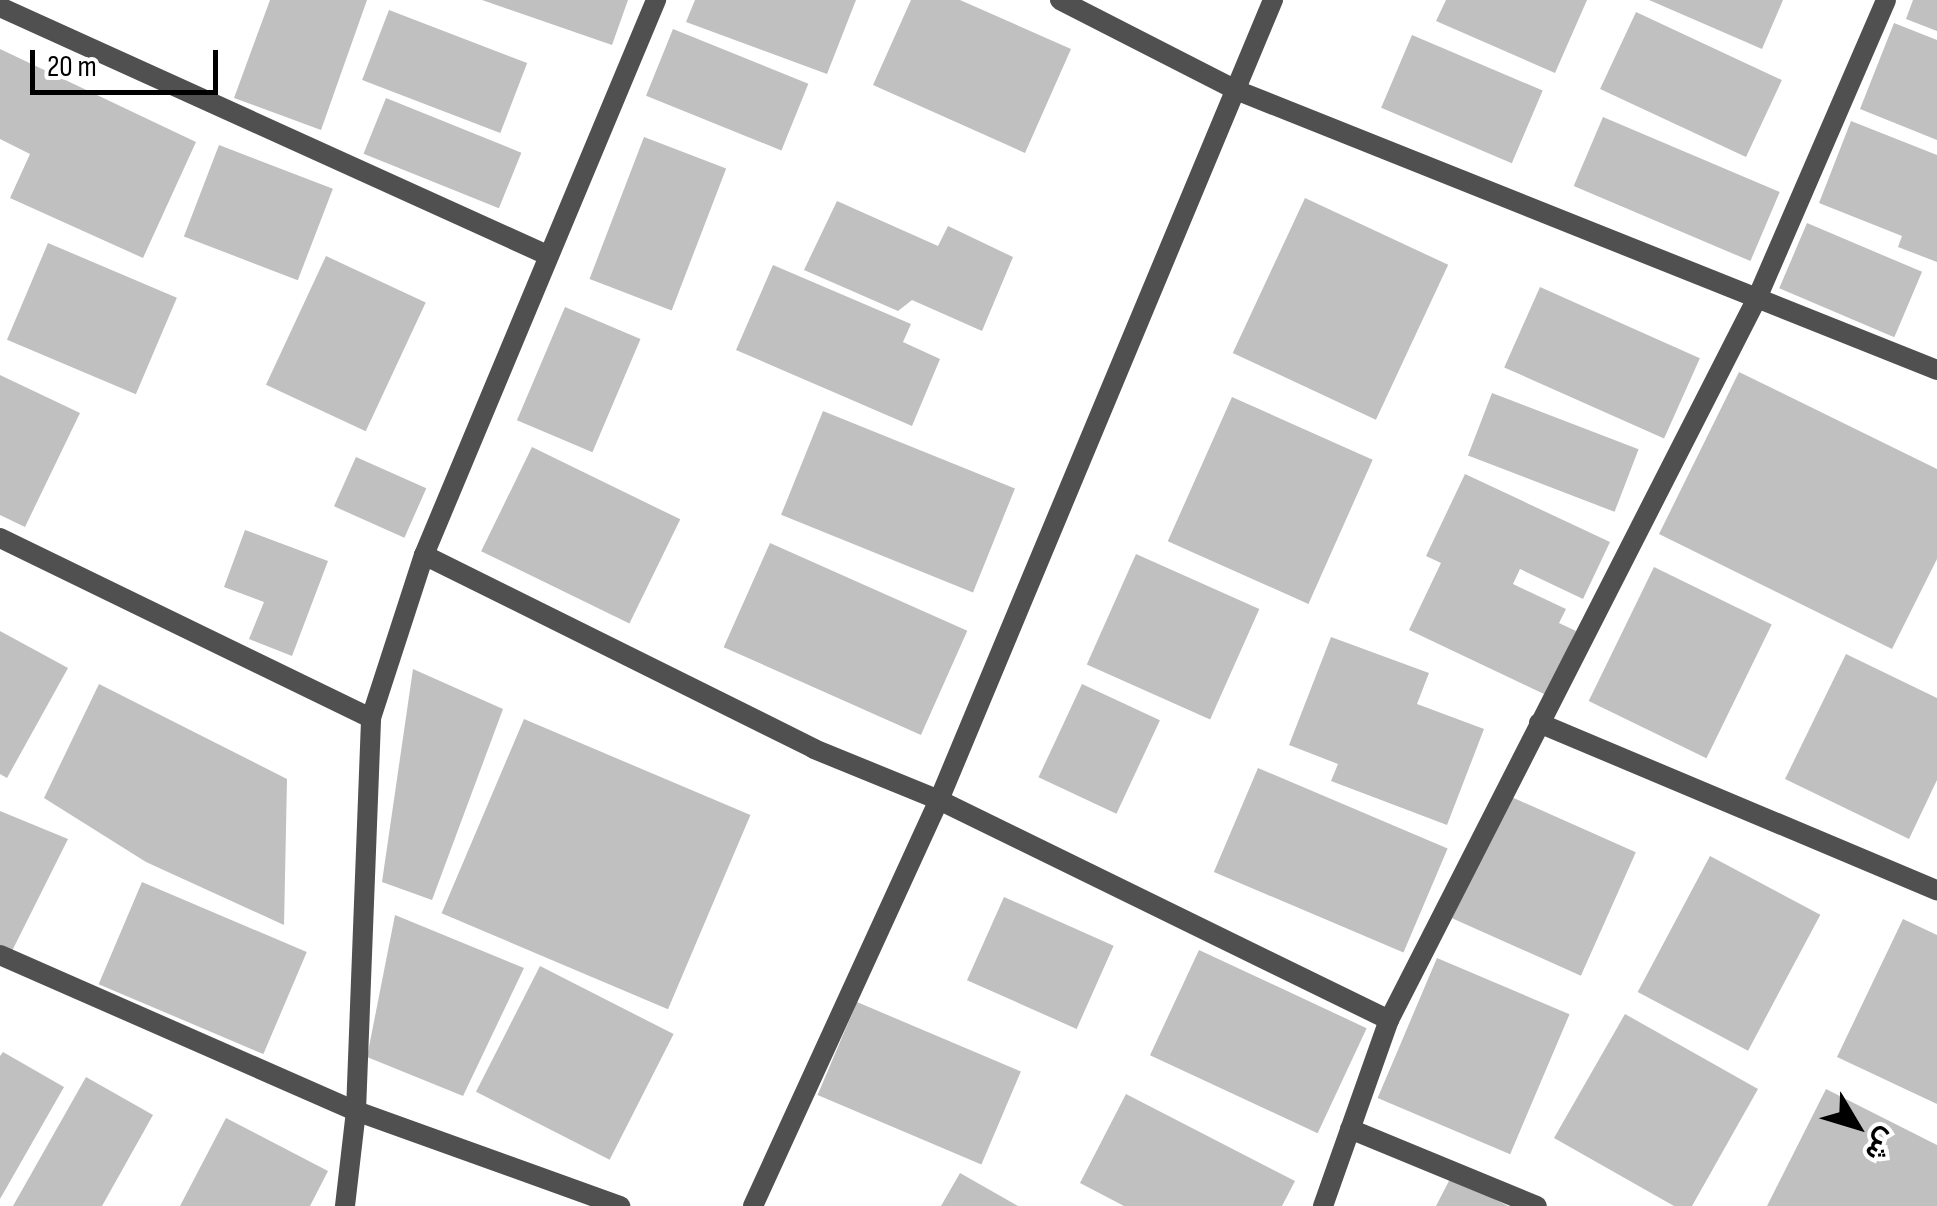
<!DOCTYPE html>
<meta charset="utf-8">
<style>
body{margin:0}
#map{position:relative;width:1937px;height:1206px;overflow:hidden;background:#fff;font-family:"Sofia Sans Condensed",Vazirmatn,sans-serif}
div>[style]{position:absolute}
.building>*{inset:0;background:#c0c0c0;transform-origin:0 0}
.minor>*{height:20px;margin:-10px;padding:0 10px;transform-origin:10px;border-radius:10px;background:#505050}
span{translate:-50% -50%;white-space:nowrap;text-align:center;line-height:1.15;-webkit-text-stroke:10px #fff;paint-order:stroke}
.north{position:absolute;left:1807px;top:1076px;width:100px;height:100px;-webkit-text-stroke:8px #fff;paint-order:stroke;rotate:128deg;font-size:28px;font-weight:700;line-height:40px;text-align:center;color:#000}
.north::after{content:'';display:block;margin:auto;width:35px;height:45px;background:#000;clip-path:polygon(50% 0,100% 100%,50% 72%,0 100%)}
.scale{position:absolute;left:30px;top:50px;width:188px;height:45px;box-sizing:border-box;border:5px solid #000;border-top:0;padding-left:12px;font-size:30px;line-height:35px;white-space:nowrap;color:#000;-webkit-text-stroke:8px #fff;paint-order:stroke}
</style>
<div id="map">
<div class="building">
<i style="clip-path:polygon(270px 0,367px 0,321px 130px,234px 98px)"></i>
<i style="clip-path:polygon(482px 0,628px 0,612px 45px)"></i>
<i style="clip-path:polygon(695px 0,856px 0,827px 74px,686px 22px)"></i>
<i style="clip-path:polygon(911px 0,960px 0,1071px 49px,1025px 153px,873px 85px)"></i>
<i style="clip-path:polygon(1446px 0,1587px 0,1555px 73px,1436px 21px)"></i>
<i style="clip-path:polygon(1649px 0,1783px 0,1762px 49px)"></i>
<i style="clip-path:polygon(1913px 0,1937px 0,1937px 31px,1906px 19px)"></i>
<i style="left:389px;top:10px;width:148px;height:75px;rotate:21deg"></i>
<i style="left:1636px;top:12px;width:161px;height:85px;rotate:25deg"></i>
<i style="clip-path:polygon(1894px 23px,1937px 40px,1937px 140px,1860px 109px)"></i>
<i style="left:673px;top:29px;width:146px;height:72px;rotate:22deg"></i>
<i style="left:1412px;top:35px;width:142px;height:79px;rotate:23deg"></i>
<i style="clip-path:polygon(0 49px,196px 142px,143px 258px,10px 198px,30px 154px,0 139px)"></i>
<i style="left:386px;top:98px;width:146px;height:60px;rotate:22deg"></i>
<i style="left:1603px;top:117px;width:192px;height:75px;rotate:23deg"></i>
<i style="clip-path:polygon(1851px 121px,1937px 155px,1937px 262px,1898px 247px,1902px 236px,1819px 203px)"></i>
<i style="left:644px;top:137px;width:88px;height:152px;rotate:21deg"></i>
<i style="left:219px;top:145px;width:122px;height:98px;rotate:21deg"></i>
<i style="left:1305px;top:198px;width:158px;height:171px;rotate:25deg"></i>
<i style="clip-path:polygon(837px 201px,938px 246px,948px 226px,1013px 257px,982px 331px,912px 300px,898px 311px,804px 270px)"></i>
<i style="left:1807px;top:223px;width:125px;height:71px;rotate:23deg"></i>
<i style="left:48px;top:243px;width:140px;height:105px;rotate:23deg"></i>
<i style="left:326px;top:256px;width:110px;height:142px;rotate:25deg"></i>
<i style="clip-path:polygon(773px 265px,911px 324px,903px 342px,940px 359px,912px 426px,736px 350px)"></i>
<i style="left:1540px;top:287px;width:175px;height:88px;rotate:24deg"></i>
<i style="left:565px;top:307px;width:82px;height:123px;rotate:23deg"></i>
<i style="clip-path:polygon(1739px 372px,1937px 469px,1937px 559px,1892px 649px,1659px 534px)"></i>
<i style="clip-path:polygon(0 375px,80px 413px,25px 527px,0 515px)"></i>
<i style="left:1492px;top:393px;width:157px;height:67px;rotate:21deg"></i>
<i style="left:1232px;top:397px;width:154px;height:158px;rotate:24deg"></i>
<i style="left:823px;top:411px;width:207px;height:112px;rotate:22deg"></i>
<i style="left:532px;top:447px;width:165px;height:116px;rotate:26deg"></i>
<i style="left:356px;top:457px;width:77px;height:54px;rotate:24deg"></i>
<i style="clip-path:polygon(1465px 474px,1610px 542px,1583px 599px,1520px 569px,1513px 584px,1566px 609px,1559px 623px,1576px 631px,1546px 695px,1409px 630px,1441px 563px,1426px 556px)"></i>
<i style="clip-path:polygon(245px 530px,328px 561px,292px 656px,249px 639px,264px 602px,224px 587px)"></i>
<i style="left:770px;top:543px;width:216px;height:114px;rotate:24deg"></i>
<i style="left:1136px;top:554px;width:135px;height:121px;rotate:24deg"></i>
<i style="left:1654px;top:567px;width:131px;height:149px;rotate:26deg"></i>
<i style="clip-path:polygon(0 631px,68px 668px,7px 778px,0 774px)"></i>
<i style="clip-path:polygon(1331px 637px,1429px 673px,1417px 704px,1484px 729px,1447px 825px,1331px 781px,1338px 764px,1289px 745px)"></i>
<i style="clip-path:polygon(1846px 654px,1937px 698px,1937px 780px,1909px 839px,1785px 779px)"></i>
<i style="clip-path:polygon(413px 669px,503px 709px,432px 900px,382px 882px)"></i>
<i style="clip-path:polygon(99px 684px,287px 779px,284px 925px,146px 862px,44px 798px)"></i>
<i style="left:1082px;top:684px;width:86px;height:103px;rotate:25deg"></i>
<i style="left:524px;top:719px;width:246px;height:211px;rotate:23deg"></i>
<i style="left:1258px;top:768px;width:206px;height:113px;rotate:23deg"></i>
<i style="left:1507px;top:795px;width:141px;height:135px;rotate:24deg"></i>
<i style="clip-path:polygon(0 811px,68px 839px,11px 953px,0 948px)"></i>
<i style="left:1710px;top:856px;width:125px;height:154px;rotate:28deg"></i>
<i style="left:142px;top:882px;width:179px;height:111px;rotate:23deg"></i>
<i style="left:1004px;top:897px;width:120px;height:91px;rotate:24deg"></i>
<i style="clip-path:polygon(395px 915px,524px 968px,463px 1096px,367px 1057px)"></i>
<i style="clip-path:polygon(1903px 919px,1937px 935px,1937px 1104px,1837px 1057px)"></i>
<i style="left:1199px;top:950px;width:185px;height:116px;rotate:25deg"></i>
<i style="left:1437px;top:958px;width:144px;height:152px;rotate:23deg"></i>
<i style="left:540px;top:966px;width:150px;height:141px;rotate:27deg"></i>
<i style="left:857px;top:1002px;width:178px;height:101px;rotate:23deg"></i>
<i style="clip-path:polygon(1625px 1014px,1758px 1089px,1692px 1206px,1674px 1206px,1554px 1138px)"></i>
<i style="clip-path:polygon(3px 1052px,64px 1087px,0 1199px,0 1056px)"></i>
<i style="clip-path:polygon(86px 1077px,153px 1115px,102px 1206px,13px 1206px)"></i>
<i style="clip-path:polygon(1826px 1089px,1937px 1145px,1937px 1206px,1767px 1206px)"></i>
<i style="clip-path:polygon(1126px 1094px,1295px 1181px,1282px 1206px,1124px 1206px,1080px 1183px)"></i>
<i style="clip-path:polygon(226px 1118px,328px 1171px,310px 1206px,180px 1206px)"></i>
<i style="clip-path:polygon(960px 1173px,1018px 1206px,941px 1206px)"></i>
<i style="clip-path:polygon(1451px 1177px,1508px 1206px,1436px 1206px)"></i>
</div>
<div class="minor">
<i style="left:1060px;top:0;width:198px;rotate:27.1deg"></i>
<i style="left:1236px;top:90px;width:755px;rotate:21.77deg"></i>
<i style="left:0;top:7px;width:598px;rotate:24.38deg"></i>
<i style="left:0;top:538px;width:412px;rotate:25.9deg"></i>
<i style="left:424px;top:555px;width:436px;rotate:26.4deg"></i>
<i style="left:814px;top:749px;width:135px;rotate:22.2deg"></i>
<i style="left:939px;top:800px;width:501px;rotate:26.05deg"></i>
<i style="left:1539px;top:723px;width:432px;rotate:22.8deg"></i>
<i style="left:0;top:955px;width:389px;rotate:23.7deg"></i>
<i style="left:356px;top:1111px;width:281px;rotate:19.8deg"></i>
<i style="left:1350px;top:1129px;width:202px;rotate:22.4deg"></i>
<i style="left:345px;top:1206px;width:96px;rotate:-83.4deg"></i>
<i style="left:356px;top:1111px;width:393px;rotate:-87.8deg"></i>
<i style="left:371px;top:718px;width:171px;rotate:-72deg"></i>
<i style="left:424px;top:555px;width:602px;rotate:-67.31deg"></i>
<i style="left:753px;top:1206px;width:447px;rotate:-65.4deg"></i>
<i style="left:939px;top:800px;width:867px;rotate:-67.34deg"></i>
<i style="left:1323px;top:1206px;width:197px;rotate:-70.5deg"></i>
<i style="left:1389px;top:1020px;width:813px;rotate:-62.99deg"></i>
<i style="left:1758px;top:296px;width:322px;rotate:-66.6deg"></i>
</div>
<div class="north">ش</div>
<div class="scale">20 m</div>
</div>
